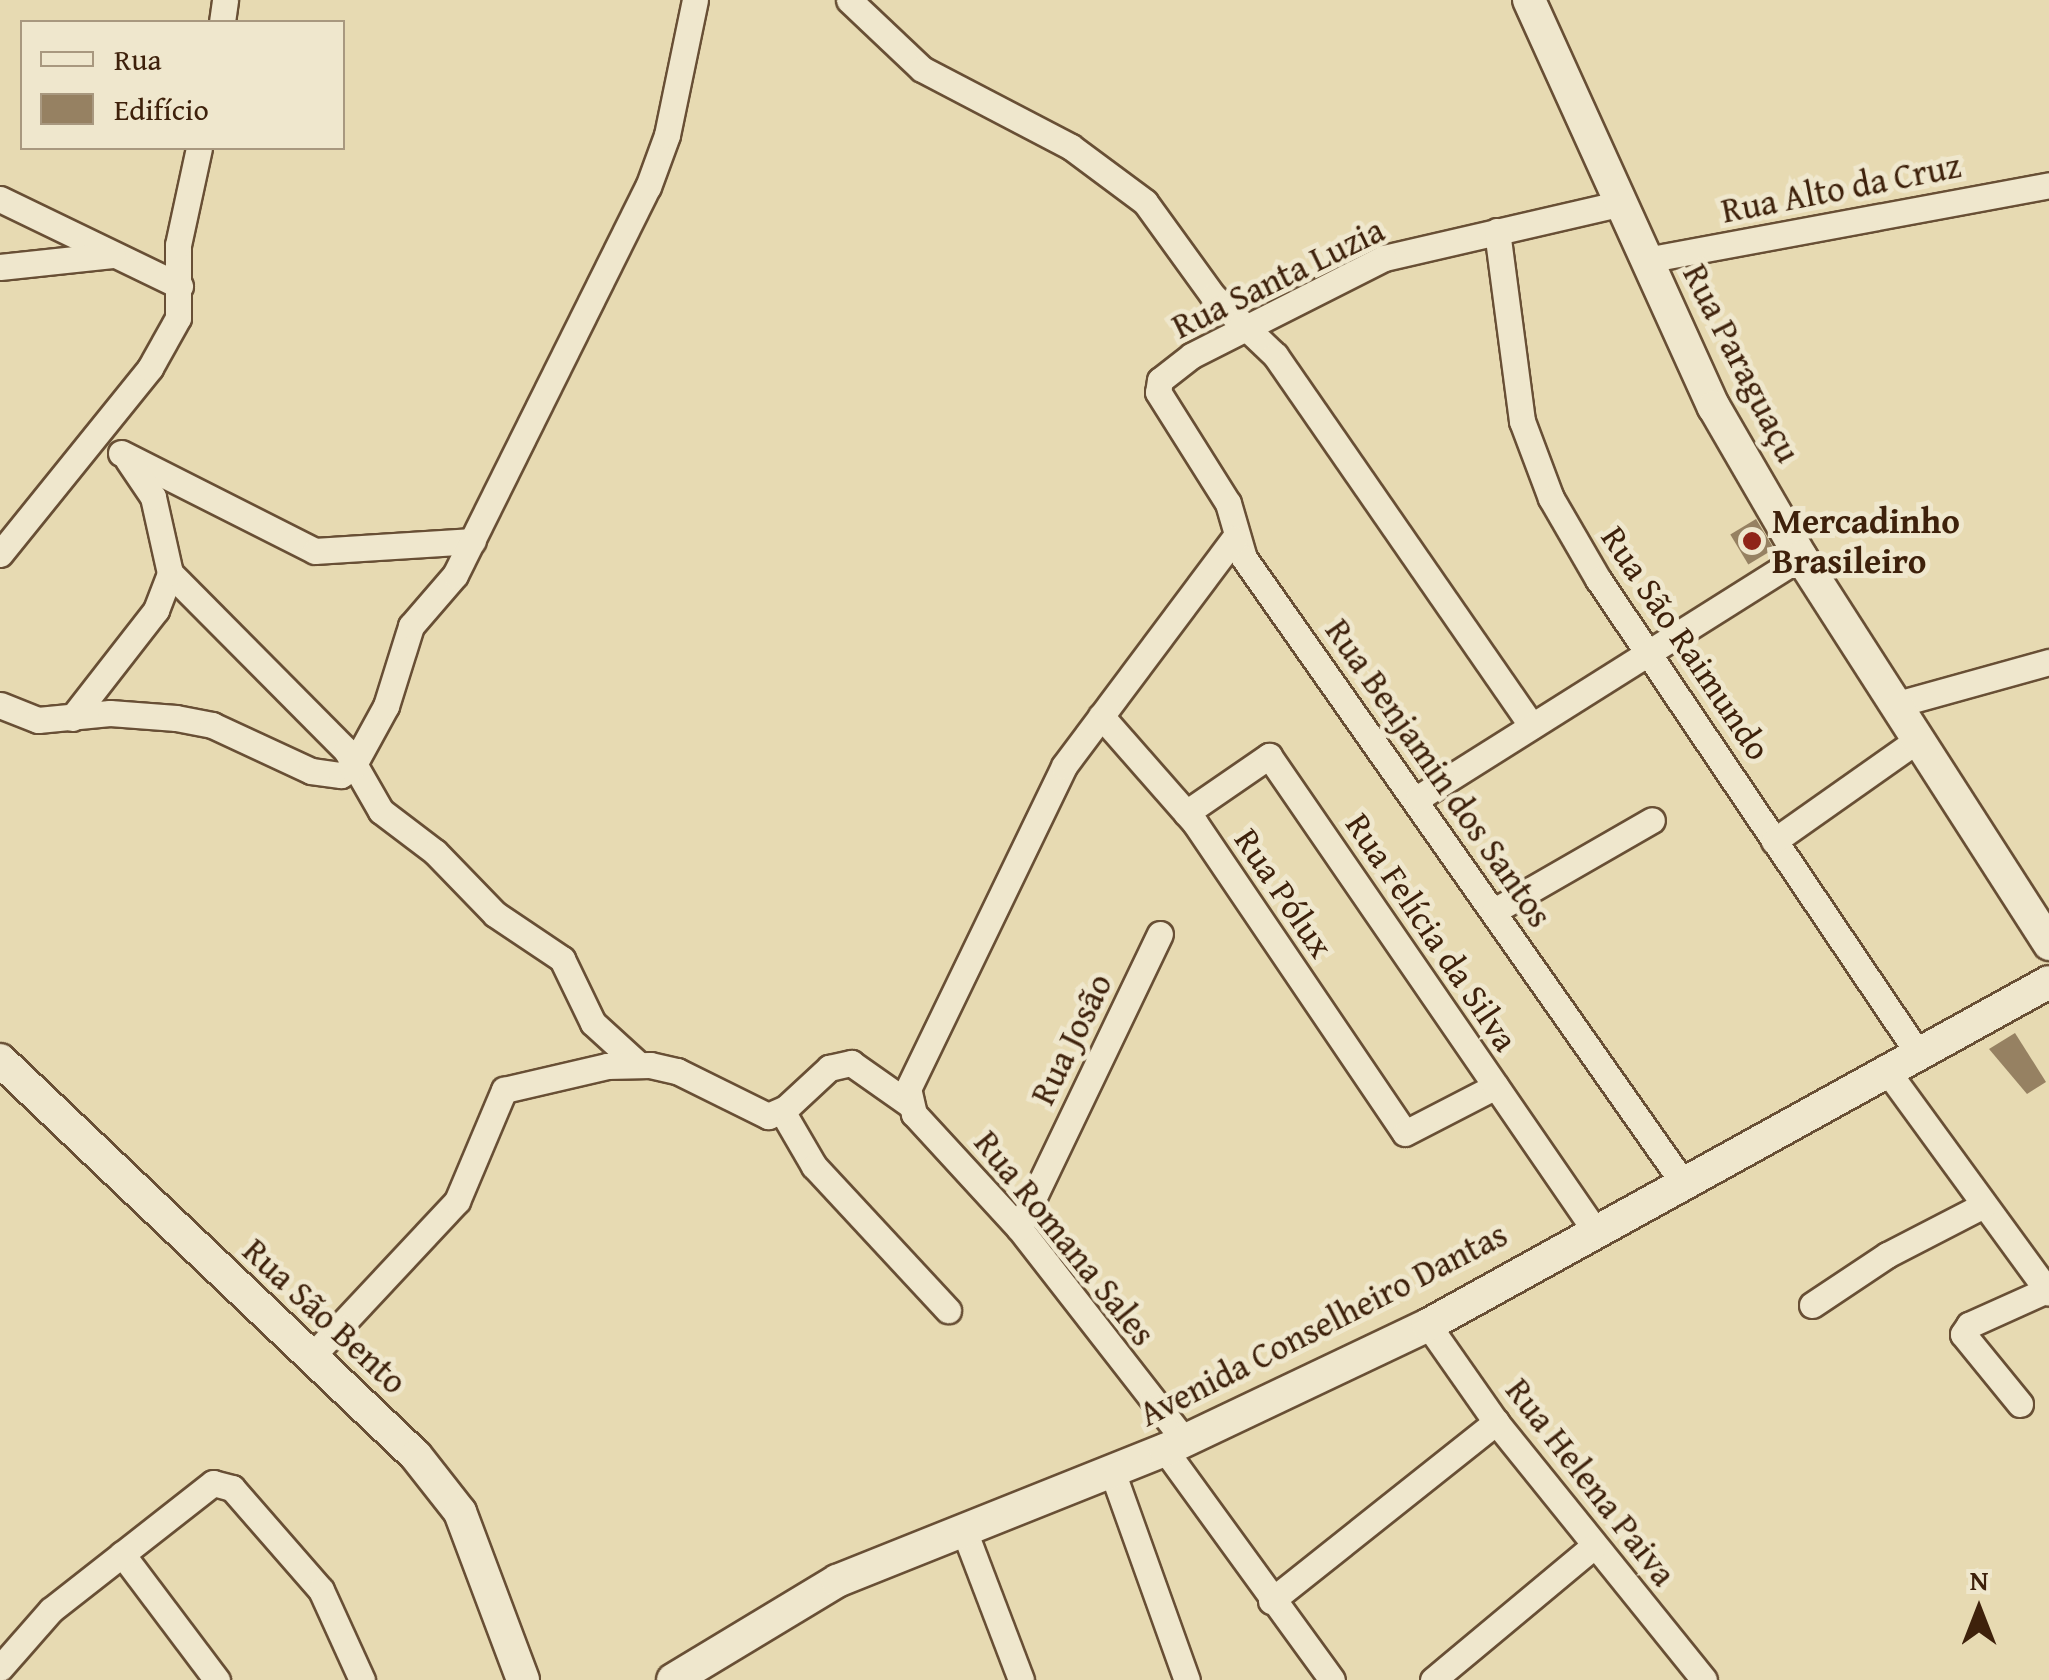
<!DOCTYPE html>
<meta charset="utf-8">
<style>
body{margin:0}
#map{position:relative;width:2049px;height:1680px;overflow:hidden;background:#e7dab2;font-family:"Gentium Book Plus",serif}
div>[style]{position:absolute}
.building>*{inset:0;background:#968162;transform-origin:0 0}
.roads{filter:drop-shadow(2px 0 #684f35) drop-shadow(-2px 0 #684f35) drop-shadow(0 2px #684f35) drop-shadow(0 -2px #684f35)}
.minor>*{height:25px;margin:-12.5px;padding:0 12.5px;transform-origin:12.5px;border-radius:12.5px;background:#efe7cd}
.tertiary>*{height:32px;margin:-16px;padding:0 16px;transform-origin:16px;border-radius:16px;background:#efe7cd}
.dots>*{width:28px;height:28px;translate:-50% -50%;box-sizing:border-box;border:5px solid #efe7cd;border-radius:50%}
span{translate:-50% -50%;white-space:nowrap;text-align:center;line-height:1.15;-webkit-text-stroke:10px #efe7cd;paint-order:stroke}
.street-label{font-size:35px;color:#3e210b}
.poi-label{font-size:35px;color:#3e210b;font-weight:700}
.left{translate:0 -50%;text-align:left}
.legend{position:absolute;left:20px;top:20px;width:325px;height:130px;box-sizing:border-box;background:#efe7cd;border:2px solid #a8987f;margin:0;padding:12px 18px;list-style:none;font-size:30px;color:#3e210b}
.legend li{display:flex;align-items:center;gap:20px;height:50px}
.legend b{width:50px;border:2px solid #a8987f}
.north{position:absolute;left:1929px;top:1560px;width:100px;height:100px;-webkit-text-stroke:8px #efe7cd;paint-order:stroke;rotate:0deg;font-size:28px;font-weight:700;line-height:40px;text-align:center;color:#3e210b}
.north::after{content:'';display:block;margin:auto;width:35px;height:45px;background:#3e210b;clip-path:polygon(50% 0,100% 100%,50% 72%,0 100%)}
</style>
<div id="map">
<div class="building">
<i style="left:1756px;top:519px;width:35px;height:30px;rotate:59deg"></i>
<i style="clip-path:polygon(2015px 1033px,2046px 1082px,2027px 1094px,1989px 1049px)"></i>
</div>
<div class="roads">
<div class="minor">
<i style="left:849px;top:0;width:100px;rotate:43.4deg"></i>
<i style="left:922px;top:69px;width:168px;rotate:27.6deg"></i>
<i style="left:1071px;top:147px;width:92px;rotate:36.6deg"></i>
<i style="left:1145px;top:202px;width:116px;rotate:54.1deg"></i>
<i style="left:1213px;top:296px;width:86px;rotate:43.6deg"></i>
<i style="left:1275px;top:355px;width:451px;rotate:55.3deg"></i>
<i style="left:222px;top:22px;width:22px;rotate:-82deg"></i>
<i style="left:0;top:199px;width:200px;rotate:25.8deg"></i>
<i style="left:1618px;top:204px;width:240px;rotate:167deg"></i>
<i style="left:1384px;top:258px;width:216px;rotate:153.1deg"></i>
<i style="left:1191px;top:356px;width:39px;rotate:142deg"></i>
<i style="left:1160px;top:380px;width:12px;rotate:99deg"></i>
<i style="left:1158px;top:392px;width:131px;rotate:57.8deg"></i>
<i style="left:1228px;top:503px;width:57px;rotate:73.8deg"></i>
<i style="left:1244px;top:558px;width:765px;rotate:54.9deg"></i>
<i style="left:1497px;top:231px;width:192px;rotate:82.5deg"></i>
<i style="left:1522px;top:421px;width:82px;rotate:69.4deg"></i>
<i style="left:1551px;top:498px;width:94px;rotate:59.9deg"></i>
<i style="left:1598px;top:579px;width:572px;rotate:55.98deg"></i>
<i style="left:1646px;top:260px;width:410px;rotate:-10.5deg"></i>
<i style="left:0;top:267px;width:113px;rotate:-6.1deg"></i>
<i style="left:121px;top:453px;width:217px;rotate:26.8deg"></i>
<i style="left:315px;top:551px;width:158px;rotate:-3.6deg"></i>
<i style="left:0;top:554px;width:239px;rotate:-51.1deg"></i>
<i style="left:150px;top:368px;width:57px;rotate:-60.8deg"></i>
<i style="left:178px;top:318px;width:73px;rotate:-90deg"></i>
<i style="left:178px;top:245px;width:99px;rotate:-77.8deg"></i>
<i style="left:170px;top:573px;width:250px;rotate:45.2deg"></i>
<i style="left:346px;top:750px;width:70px;rotate:60.2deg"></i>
<i style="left:381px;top:811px;width:68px;rotate:37.2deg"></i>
<i style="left:435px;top:852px;width:86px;rotate:45.9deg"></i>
<i style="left:495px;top:914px;width:81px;rotate:33.9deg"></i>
<i style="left:562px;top:959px;width:71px;rotate:64.2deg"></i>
<i style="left:593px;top:1023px;width:62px;rotate:42.4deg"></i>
<i style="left:0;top:705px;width:41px;rotate:21.5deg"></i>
<i style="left:38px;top:720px;width:72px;rotate:-5.6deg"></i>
<i style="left:110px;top:713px;width:66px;rotate:4.3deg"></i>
<i style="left:176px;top:718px;width:37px;rotate:11deg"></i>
<i style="left:212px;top:725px;width:109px;rotate:24.9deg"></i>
<i style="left:311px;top:771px;width:30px;rotate:8deg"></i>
<i style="left:341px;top:775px;width:13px;rotate:-32deg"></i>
<i style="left:352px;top:768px;width:71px;rotate:-61.3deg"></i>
<i style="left:386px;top:706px;width:84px;rotate:-72.6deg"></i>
<i style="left:411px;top:626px;width:67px;rotate:-49.2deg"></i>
<i style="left:455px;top:575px;width:433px;rotate:-63.6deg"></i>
<i style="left:648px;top:187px;width:55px;rotate:-69.9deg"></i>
<i style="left:667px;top:135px;width:138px;rotate:-78.3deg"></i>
<i style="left:1894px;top:705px;width:161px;rotate:-15.5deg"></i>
<i style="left:1101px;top:716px;width:142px;rotate:48.7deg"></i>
<i style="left:1195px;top:823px;width:374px;rotate:55.9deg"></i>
<i style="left:1405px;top:1133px;width:102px;rotate:-27.3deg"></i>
<i style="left:72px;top:718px;width:137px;rotate:-52.1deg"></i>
<i style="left:156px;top:610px;width:40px;rotate:-69deg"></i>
<i style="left:170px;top:573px;width:78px;rotate:-102.6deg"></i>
<i style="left:153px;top:497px;width:45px;rotate:-124deg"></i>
<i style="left:1418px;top:798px;width:453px;rotate:-32.2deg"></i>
<i style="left:1186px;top:813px;width:101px;rotate:-34.5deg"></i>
<i style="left:1269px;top:756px;width:574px;rotate:55.51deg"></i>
<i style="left:1774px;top:841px;width:175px;rotate:-35.2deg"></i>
<i style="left:1494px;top:911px;width:182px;rotate:-29.9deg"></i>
<i style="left:1885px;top:1068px;width:278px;rotate:53.9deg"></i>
<i style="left:782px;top:1111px;width:64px;rotate:59.8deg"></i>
<i style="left:814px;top:1166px;width:197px;rotate:47.1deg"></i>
<i style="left:1019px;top:1228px;width:326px;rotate:-64.4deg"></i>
<i style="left:1812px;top:1305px;width:90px;rotate:-33.7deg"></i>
<i style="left:1887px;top:1255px;width:109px;rotate:-27.3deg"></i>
<i style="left:1428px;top:1325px;width:118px;rotate:55deg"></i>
<i style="left:1496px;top:1422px;width:331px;rotate:51.1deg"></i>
<i style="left:313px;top:1355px;width:211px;rotate:-46.9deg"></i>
<i style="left:457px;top:1201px;width:121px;rotate:-67.1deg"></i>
<i style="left:504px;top:1090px;width:106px;rotate:-13.1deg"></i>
<i style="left:607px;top:1066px;width:43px;rotate:-1.3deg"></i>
<i style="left:650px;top:1065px;width:28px;rotate:13deg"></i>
<i style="left:677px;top:1071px;width:102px;rotate:26.3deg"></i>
<i style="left:768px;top:1116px;width:20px;rotate:-24deg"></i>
<i style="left:786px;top:1108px;width:59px;rotate:-42.9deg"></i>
<i style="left:829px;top:1068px;width:23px;rotate:-13deg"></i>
<i style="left:851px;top:1063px;width:70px;rotate:35.1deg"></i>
<i style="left:2020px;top:1404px;width:90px;rotate:-129.2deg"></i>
<i style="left:1963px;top:1334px;width:11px;rotate:-56deg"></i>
<i style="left:1969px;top:1325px;width:85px;rotate:-24.2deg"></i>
<i style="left:1185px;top:1441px;width:270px;rotate:-127.9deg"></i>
<i style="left:1019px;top:1228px;width:155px;rotate:-132.6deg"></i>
<i style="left:914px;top:1114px;width:26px;rotate:-103deg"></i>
<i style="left:908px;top:1089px;width:359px;rotate:-64.2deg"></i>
<i style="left:1064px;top:766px;width:284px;rotate:-53.2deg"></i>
<i style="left:1165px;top:1450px;width:284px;rotate:54deg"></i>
<i style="left:1112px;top:1471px;width:222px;rotate:70.3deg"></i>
<i style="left:965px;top:1533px;width:157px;rotate:69.1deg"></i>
<i style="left:122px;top:1554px;width:158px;rotate:53deg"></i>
<i style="left:1271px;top:1601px;width:288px;rotate:-38.5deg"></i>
<i style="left:0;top:1668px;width:77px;rotate:-48.7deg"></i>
<i style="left:51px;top:1610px;width:206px;rotate:-38.1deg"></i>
<i style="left:213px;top:1483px;width:20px;rotate:15deg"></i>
<i style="left:232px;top:1488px;width:135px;rotate:48.9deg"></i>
<i style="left:321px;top:1590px;width:99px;rotate:65.5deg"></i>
<i style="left:1433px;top:1680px;width:209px;rotate:-39.8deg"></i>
</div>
<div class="tertiary">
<i style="left:1529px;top:0;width:447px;rotate:65.6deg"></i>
<i style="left:1714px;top:407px;width:173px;rotate:59.9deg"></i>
<i style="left:1801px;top:557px;width:460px;rotate:57.3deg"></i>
<i style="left:0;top:1060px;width:574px;rotate:43.59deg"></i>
<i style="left:416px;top:1456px;width:71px;rotate:51.8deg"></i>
<i style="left:460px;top:1512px;width:179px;rotate:69.4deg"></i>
<i style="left:673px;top:1680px;width:192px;rotate:-31.1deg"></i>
<i style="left:837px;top:1581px;width:353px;rotate:-21.8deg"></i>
<i style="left:1165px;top:1450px;width:291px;rotate:-25.4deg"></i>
<i style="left:1428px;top:1325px;width:709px;rotate:-28.91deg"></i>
</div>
</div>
<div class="dots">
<i style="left:1752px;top:541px;background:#8f2418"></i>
</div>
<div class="street-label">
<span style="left:1841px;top:188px;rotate:-11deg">Rua Alto da Cruz</span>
<span style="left:1278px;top:278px;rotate:-26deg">Rua Santa Luzia</span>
<span style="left:1742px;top:363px;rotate:63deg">Rua Paraguaçu</span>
<span style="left:1686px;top:643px;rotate:56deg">Rua São Raimundo</span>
<span style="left:1439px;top:773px;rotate:55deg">Rua Benjamin dos Santos</span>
<span style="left:1284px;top:893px;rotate:56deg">Rua Pólux</span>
<span style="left:1432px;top:932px;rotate:56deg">Rua Felícia da Silva</span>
<span style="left:1071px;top:1039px;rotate:-64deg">Rua Josão</span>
<span style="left:1065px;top:1238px;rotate:51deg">Rua Romana Sales</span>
<span style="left:325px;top:1316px;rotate:43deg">Rua São Bento</span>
<span style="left:1323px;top:1324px;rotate:-27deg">Avenida Conselheiro Dantas</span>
<span style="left:1591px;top:1482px;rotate:52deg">Rua Helena Paiva</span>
</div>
<div class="poi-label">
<span class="left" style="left:1772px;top:541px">Mercadinho<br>Brasileiro</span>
</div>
<ul class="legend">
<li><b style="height:12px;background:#efe7cd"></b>Rua</li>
<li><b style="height:28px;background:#968162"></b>Edifício</li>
</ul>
<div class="north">N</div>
</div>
